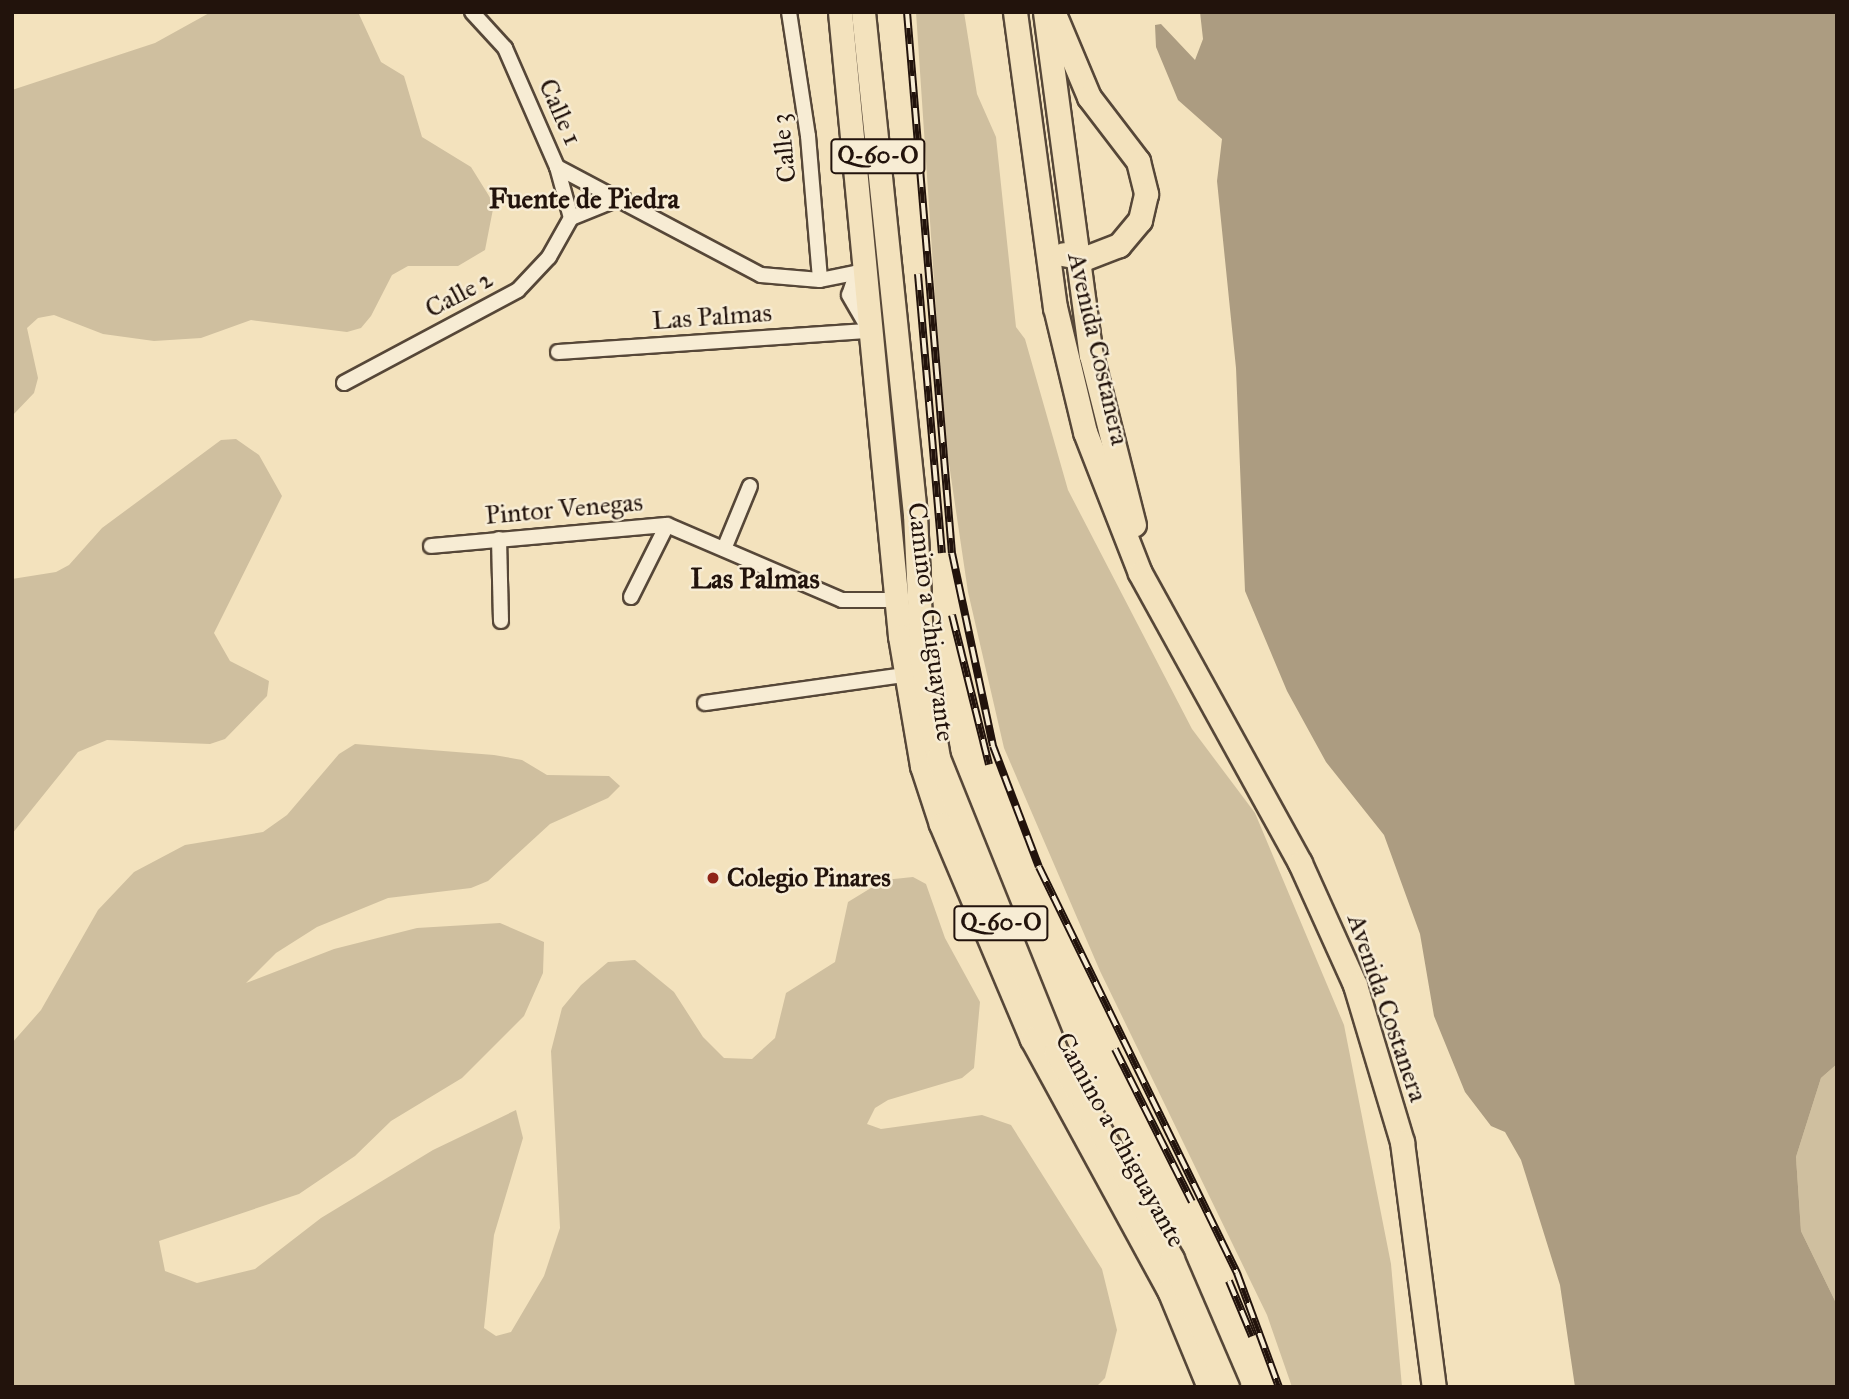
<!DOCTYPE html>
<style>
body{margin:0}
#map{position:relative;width:1849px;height:1399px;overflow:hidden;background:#f3e2bd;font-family:"IM FELL Great Primer",serif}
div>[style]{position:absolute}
.green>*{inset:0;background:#cfbf9f}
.water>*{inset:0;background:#ac9c81}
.roads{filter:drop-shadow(2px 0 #564738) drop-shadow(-2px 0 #564738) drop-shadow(0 2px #564738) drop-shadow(0 -2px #564738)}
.minor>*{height:14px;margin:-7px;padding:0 7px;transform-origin:7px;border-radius:7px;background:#f7ecd4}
.primary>*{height:23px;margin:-11.5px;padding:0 11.5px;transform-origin:11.5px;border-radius:11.5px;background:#f3e2bd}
.rail>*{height:8px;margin-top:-4px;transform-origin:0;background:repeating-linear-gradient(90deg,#f7ecd4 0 16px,#22130c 0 32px);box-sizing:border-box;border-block:2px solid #22130c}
.dots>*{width:19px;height:19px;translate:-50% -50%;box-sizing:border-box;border:4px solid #f7ecd4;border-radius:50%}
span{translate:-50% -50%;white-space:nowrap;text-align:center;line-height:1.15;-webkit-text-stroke:5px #f7ecd4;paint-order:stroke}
.shield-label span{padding:2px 5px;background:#f7ecd4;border:2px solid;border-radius:5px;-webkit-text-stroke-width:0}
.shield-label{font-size:24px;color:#22130c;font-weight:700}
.street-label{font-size:26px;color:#22130c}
.poi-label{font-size:26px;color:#22130c;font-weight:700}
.left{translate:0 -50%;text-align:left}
.neighbourhood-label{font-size:28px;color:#22130c;font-weight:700}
.frame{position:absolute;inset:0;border:14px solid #22130c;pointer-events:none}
</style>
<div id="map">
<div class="green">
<i style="clip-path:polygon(211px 12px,358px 12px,381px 62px,404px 76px,422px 137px,471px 167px,494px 204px,485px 250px,458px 266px,408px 266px,392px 275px,371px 316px,361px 328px,347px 332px,251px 320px,201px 338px,154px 341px,103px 334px,54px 315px,38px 318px,27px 328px,38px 378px,34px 393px,12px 416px,12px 90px,155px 43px)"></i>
<i style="clip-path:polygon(916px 12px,964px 12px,977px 94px,996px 137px,1016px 327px,1025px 339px,1068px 490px,1192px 729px,1255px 813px,1344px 1025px,1391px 1264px,1402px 1387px,1292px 1387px,1267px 1315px,1100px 971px,1004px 748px,968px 592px,944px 430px)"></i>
<i style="clip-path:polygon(236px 439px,259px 455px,282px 496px,214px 633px,230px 661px,269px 681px,267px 696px,225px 739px,210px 744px,107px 740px,78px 752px,12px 834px,12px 579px,56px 572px,69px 565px,102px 528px,221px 440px)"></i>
<i style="clip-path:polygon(355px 744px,494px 755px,522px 760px,547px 775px,609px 776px,620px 786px,608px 798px,550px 824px,488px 881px,471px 888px,388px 898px,317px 927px,276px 953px,246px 983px,334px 949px,417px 928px,500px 923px,544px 942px,543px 973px,524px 1016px,462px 1078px,391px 1121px,355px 1156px,299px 1194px,159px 1241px,165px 1271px,197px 1283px,255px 1269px,321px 1218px,433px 1150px,516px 1110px,523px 1138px,494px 1235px,484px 1328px,496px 1336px,511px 1332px,544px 1276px,560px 1228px,551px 1051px,562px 1008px,581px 985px,608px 962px,635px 960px,674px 992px,703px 1037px,724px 1058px,752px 1059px,775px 1038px,786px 993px,835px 962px,848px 902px,884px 880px,913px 877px,926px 884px,945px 938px,980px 1002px,974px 1068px,962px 1078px,888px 1100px,875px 1108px,867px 1124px,881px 1129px,982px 1115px,1011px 1125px,1102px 1269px,1117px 1330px,1105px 1378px,1096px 1387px,12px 1387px,12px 1043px,41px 1010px,98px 910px,134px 872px,185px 845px,263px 832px,287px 815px,339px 754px)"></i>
<i style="clip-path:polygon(1837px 1064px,1837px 1305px,1801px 1231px,1796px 1157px,1821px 1078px)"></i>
</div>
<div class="water">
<i style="clip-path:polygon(1200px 12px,1837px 12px,1837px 1064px,1821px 1078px,1796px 1157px,1801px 1231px,1837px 1305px,1837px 1387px,1575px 1387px,1560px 1285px,1521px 1160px,1505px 1132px,1491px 1126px,1465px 1092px,1434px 1016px,1420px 934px,1384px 835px,1326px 762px,1287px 691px,1245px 591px,1236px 368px,1217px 181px,1222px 139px,1178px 100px,1156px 47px,1155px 25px,1161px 24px,1195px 60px,1203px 39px)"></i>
</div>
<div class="roads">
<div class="minor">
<i style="left:472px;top:12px;width:49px;rotate:47.5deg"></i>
<i style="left:505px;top:48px;width:130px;rotate:66.4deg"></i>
<i style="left:557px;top:167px;width:231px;rotate:27.9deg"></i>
<i style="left:761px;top:275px;width:59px;rotate:4.8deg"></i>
<i style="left:820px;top:280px;width:46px;rotate:-11.3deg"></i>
<i style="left:789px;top:12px;width:125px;rotate:81.3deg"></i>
<i style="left:808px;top:136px;width:144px;rotate:85.2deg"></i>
<i style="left:557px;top:167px;width:53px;rotate:74.6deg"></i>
<i style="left:857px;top:272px;width:24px;rotate:109deg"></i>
<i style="left:849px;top:295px;width:39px;rotate:60deg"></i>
<i style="left:558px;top:352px;width:313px;rotate:-3.9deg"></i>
<i style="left:344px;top:383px;width:197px;rotate:-28.1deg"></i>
<i style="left:518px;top:290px;width:45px;rotate:-46.8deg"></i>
<i style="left:549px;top:257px;width:45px;rotate:-60.6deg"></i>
<i style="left:571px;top:218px;width:56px;rotate:-22deg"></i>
<i style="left:499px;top:539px;width:82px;rotate:88.6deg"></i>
<i style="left:431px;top:546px;width:237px;rotate:-5.1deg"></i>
<i style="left:667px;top:525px;width:190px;rotate:23.2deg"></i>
<i style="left:842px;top:600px;width:55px"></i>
<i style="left:724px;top:549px;width:68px;rotate:-67.6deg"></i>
<i style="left:631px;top:597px;width:80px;rotate:-63.4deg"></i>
<i style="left:705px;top:703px;width:202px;rotate:-8deg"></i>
</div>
<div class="primary">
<i style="left:840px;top:12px;width:627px;rotate:84.51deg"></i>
<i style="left:900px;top:636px;width:132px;rotate:80.4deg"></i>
<i style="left:922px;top:766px;width:61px;rotate:71.9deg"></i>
<i style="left:941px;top:824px;width:233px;rotate:67.1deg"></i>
<i style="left:1032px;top:1039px;width:286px;rotate:61.4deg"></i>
<i style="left:1169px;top:1290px;width:105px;rotate:67.6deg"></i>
<i style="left:863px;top:12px;width:505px;rotate:84.09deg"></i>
<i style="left:915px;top:514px;width:148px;rotate:87.3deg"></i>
<i style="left:922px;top:662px;width:97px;rotate:80.5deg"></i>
<i style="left:938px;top:758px;width:317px;rotate:68.1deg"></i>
<i style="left:1056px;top:1052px;width:237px;rotate:60.7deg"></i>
<i style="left:1172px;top:1259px;width:139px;rotate:66.7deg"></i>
<i style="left:1015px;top:12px;width:298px;rotate:82.3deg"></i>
<i style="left:1055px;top:307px;width:129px;rotate:76.5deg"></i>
<i style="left:1085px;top:432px;width:151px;rotate:68.7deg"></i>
<i style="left:1140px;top:573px;width:331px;rotate:61.1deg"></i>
<i style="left:1300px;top:863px;width:134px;rotate:65.7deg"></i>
<i style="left:1355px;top:985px;width:164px;rotate:73.3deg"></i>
<i style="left:1402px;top:1142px;width:247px;rotate:82.6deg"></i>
<i style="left:1045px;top:12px;width:346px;rotate:82.4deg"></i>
<i style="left:1091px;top:355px;width:175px;rotate:75.8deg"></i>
<i style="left:1055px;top:16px;width:88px;rotate:67.2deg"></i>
<i style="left:1089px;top:97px;width:81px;rotate:52.6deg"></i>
<i style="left:1138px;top:161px;width:34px;rotate:76deg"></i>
<i style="left:1146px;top:194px;width:27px;rotate:103deg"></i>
<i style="left:1140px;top:220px;width:33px;rotate:130deg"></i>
<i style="left:1119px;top:245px;width:36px;rotate:159deg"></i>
<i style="left:1085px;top:258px;width:22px;rotate:-170deg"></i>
</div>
</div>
<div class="rail">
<i style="left:907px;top:12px;width:543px;rotate:85.25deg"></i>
<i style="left:952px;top:553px;width:197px;rotate:78deg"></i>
<i style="left:993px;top:746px;width:129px;rotate:69.2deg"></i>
<i style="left:1039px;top:867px;width:452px;rotate:64deg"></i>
<i style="left:1237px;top:1273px;width:121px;rotate:69.8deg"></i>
<i style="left:918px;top:274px;width:280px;rotate:85.1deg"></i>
<i style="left:952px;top:615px;width:154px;rotate:76.1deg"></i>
<i style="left:1115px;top:1049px;width:171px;rotate:63.3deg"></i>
<i style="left:1229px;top:1281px;width:60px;rotate:67.3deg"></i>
</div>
<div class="dots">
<i style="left:713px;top:878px;background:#8f2418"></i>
</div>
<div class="shield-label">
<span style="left:878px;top:156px">Q-60-O</span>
<span style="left:1001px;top:923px">Q-60-O</span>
</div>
<div class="street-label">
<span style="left:560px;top:112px;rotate:66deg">Calle 1</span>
<span style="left:784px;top:148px;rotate:-96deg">Calle 3</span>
<span style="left:459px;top:294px;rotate:-28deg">Calle 2</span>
<span style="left:712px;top:317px;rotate:-4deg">Las Palmas</span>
<span style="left:1098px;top:349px;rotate:77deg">Avenida Costanera</span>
<span style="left:564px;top:509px;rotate:-5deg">Pintor Venegas</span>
<span style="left:931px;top:622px;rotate:83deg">Camino a Chiguayante</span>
<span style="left:1387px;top:1008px;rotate:71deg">Avenida Costanera</span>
<span style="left:1120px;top:1140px;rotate:61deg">Camino a Chiguayante</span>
</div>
<div class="poi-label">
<span class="left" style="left:727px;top:878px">Colegio Pinares</span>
</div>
<div class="neighbourhood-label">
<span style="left:584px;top:199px">Fuente de Piedra</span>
<span style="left:755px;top:579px">Las Palmas</span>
</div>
<div class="frame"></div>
</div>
